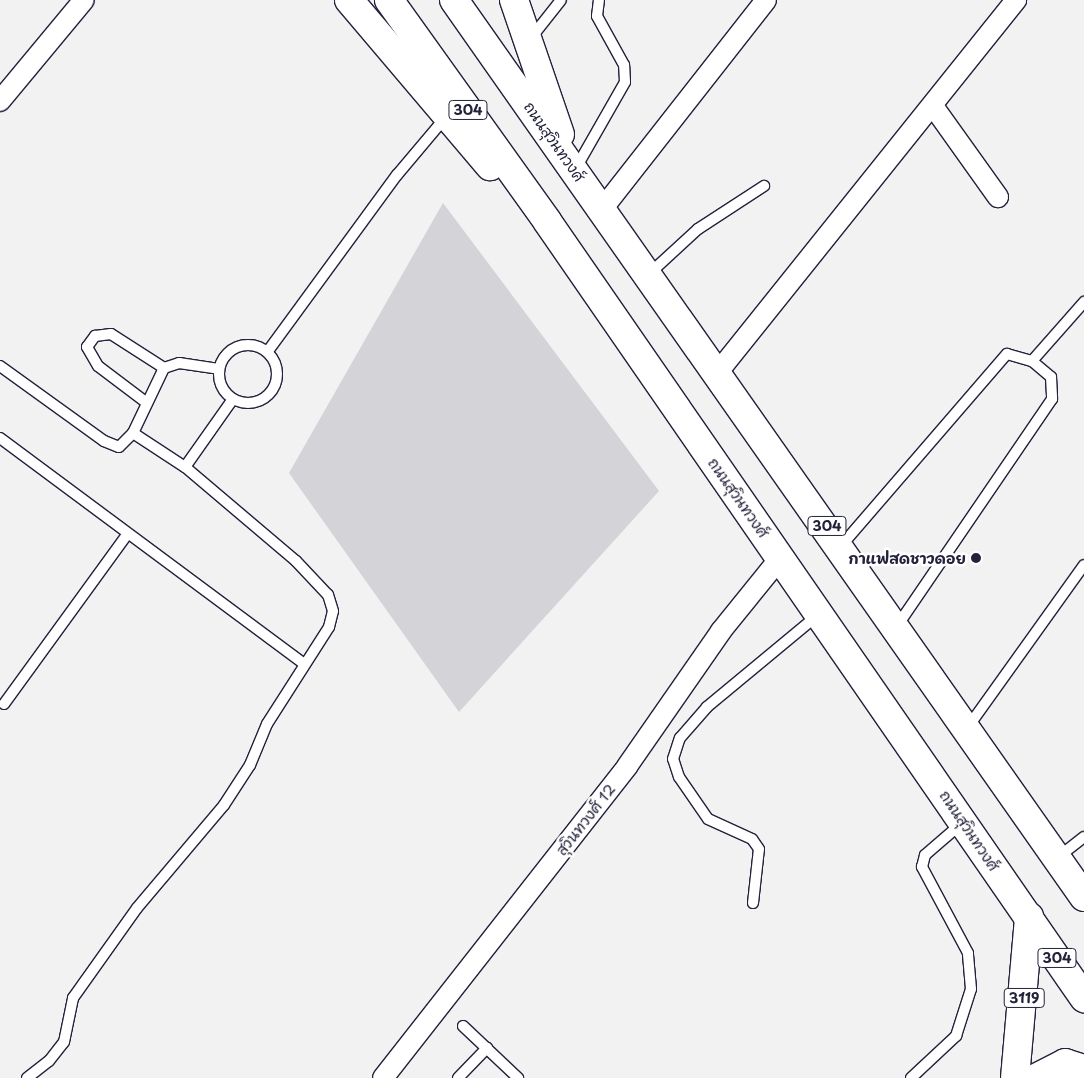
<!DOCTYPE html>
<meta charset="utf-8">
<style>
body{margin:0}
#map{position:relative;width:1084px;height:1078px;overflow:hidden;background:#f2f2f3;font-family:"Playpen Sans","Playpen Sans Thai",sans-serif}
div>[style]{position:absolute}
.green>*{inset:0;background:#d3d3d8}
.roads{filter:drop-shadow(1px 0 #22223b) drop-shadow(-1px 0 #22223b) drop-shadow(0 1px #22223b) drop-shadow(0 -1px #22223b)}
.lane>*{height:10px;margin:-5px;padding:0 5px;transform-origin:5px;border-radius:5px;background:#fff}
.lane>.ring{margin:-5px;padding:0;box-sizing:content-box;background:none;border:10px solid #fff;border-radius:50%}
.street>*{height:20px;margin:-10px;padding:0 10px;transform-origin:10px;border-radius:10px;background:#fff}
.primary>*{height:28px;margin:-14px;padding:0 14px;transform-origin:14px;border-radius:14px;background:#fff}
.highway>*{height:28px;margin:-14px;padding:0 14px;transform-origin:14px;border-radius:14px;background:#fff}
.dots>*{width:14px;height:14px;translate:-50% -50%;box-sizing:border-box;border:2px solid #fff;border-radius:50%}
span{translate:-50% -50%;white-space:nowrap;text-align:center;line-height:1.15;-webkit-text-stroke:5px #fff;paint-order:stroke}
.shield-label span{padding:1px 4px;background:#fff;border:1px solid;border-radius:4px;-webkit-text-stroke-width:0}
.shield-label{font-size:14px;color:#22223b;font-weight:700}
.street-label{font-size:15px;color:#22223b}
.poi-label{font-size:15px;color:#22223b;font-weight:700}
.right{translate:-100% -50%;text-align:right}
</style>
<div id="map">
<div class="green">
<i style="clip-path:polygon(443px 203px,659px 491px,459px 712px,289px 473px)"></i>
</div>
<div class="roads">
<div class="lane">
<i style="left:531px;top:38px;width:48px;rotate:-51.7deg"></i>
<i style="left:576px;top:168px;width:99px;rotate:-60.3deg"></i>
<i style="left:625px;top:82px;width:17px;rotate:-93deg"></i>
<i style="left:624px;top:65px;width:56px;rotate:-118.9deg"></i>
<i style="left:597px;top:16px;width:16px;rotate:-83deg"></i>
<i style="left:649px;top:274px;width:67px;rotate:-42.6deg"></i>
<i style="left:698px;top:229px;width:79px;rotate:-33.1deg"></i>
<i class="ring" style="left:219px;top:345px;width:48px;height:48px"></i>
<i style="left:268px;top:351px;width:218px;rotate:-53.8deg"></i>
<i style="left:397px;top:175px;width:75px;rotate:-49.9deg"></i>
<i style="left:1032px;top:361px;width:79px;rotate:-48.6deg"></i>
<i style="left:0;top:366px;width:128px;rotate:35.8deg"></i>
<i style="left:104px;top:441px;width:16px;rotate:22deg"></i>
<i style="left:119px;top:447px;width:20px;rotate:-45deg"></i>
<i style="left:133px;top:433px;width:72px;rotate:-64.5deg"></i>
<i style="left:164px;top:368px;width:16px;rotate:-18deg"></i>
<i style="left:179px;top:363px;width:40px;rotate:8.5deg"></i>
<i style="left:147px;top:403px;width:61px;rotate:-142.9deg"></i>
<i style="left:98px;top:366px;width:22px;rotate:-120deg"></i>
<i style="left:87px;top:347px;width:14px;rotate:-54deg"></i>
<i style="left:95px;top:336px;width:16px;rotate:-7deg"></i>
<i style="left:111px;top:334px;width:63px;rotate:32.7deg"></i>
<i style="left:133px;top:433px;width:62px;rotate:33.2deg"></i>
<i style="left:0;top:438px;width:379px;rotate:36.6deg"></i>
<i style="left:841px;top:546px;width:254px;rotate:-49.2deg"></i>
<i style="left:1007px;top:354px;width:26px;rotate:16deg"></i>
<i style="left:1032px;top:361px;width:25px;rotate:40deg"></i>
<i style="left:1051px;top:377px;width:22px;rotate:87deg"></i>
<i style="left:1052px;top:399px;width:275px;rotate:124.3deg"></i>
<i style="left:4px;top:704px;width:209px;rotate:-54deg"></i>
<i style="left:968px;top:727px;width:199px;rotate:-54.4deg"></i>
<i style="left:1057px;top:858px;width:34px;rotate:-38deg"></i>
<i style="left:753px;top:903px;width:54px;rotate:-83.7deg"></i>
<i style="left:759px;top:849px;width:12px;rotate:-125deg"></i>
<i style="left:752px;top:839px;width:48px;rotate:-155.6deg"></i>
<i style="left:708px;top:819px;width:51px;rotate:-124.6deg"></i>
<i style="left:679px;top:777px;width:19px;rotate:-108deg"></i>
<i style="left:673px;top:759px;width:22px;rotate:-72deg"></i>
<i style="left:680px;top:738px;width:41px;rotate:-48.9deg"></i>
<i style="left:707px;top:707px;width:146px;rotate:-39.7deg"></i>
<i style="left:463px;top:1026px;width:76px;rotate:43.4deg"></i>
<i style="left:27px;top:1078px;width:28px;rotate:-38deg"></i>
<i style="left:49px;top:1061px;width:24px;rotate:-52deg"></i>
<i style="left:64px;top:1042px;width:45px;rotate:-78.4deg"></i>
<i style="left:73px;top:998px;width:110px;rotate:-54.6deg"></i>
<i style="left:137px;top:908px;width:135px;rotate:-49.8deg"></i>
<i style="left:224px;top:805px;width:48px;rotate:-57deg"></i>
<i style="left:250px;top:765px;width:44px;rotate:-67.5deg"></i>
<i style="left:267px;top:724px;width:115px;rotate:-57.4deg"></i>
<i style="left:329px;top:627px;width:16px;rotate:-76deg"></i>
<i style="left:333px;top:611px;width:17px;rotate:-107deg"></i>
<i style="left:328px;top:595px;width:47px;rotate:-133.3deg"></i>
<i style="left:296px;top:561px;width:145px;rotate:-139.7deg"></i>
<i style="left:185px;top:467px;width:83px;rotate:-54.8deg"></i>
<i style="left:458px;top:1078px;width:42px;rotate:-46deg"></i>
<i style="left:911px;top:1078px;width:62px;rotate:-43deg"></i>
<i style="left:956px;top:1036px;width:49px;rotate:-72.3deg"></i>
<i style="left:971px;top:989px;width:36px;rotate:-95deg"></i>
<i style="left:968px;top:953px;width:98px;rotate:-118.1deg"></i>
<i style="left:922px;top:867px;width:12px;rotate:-76deg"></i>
<i style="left:925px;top:855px;width:49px;rotate:-40.9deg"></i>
</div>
<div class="street">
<i style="left:0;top:101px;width:131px;rotate:-50.3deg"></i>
<i style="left:933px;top:106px;width:112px;rotate:54.5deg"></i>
<i style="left:603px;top:208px;width:264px;rotate:-51.9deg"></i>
<i style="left:718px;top:372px;width:477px;rotate:-51.3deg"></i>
<i style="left:383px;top:1078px;width:397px;rotate:-51.9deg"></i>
<i style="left:628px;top:765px;width:163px;rotate:-55.2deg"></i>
<i style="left:721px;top:631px;width:95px;rotate:-51deg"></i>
</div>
<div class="primary">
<i style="left:1015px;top:1078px;width:162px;rotate:-85deg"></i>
<i style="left:1036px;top:1078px;width:33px;rotate:-27deg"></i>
<i style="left:1065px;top:1063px;width:20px;rotate:18deg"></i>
</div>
<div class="highway">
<i style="left:349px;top:0;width:218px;rotate:49.7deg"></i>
<i style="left:389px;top:0;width:272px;rotate:54.4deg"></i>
<i style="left:547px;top:221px;width:945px;rotate:55.35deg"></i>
<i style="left:454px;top:0;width:1096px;rotate:54.92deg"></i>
<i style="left:514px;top:0;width:142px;rotate:71.1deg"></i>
</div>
</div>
<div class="dots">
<i style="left:976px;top:558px;background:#22223b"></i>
</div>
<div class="shield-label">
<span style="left:468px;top:110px">304</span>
<span style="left:827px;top:526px">304</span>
<span style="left:1057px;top:958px">304</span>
<span style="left:1024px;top:998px">3119</span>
</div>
<div class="street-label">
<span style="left:555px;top:141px;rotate:55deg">ถนนสุวินทวงศ์</span>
<span style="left:739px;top:497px;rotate:55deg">ถนนสุวินทวงศ์</span>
<span style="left:585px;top:819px;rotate:-52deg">สุวินทวงศ์ 12</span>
<span style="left:970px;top:830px;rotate:56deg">ถนนสุวินทวงศ์</span>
</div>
<div class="poi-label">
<span class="right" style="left:966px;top:558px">กาแฟสดชาวดอย</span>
</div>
</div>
